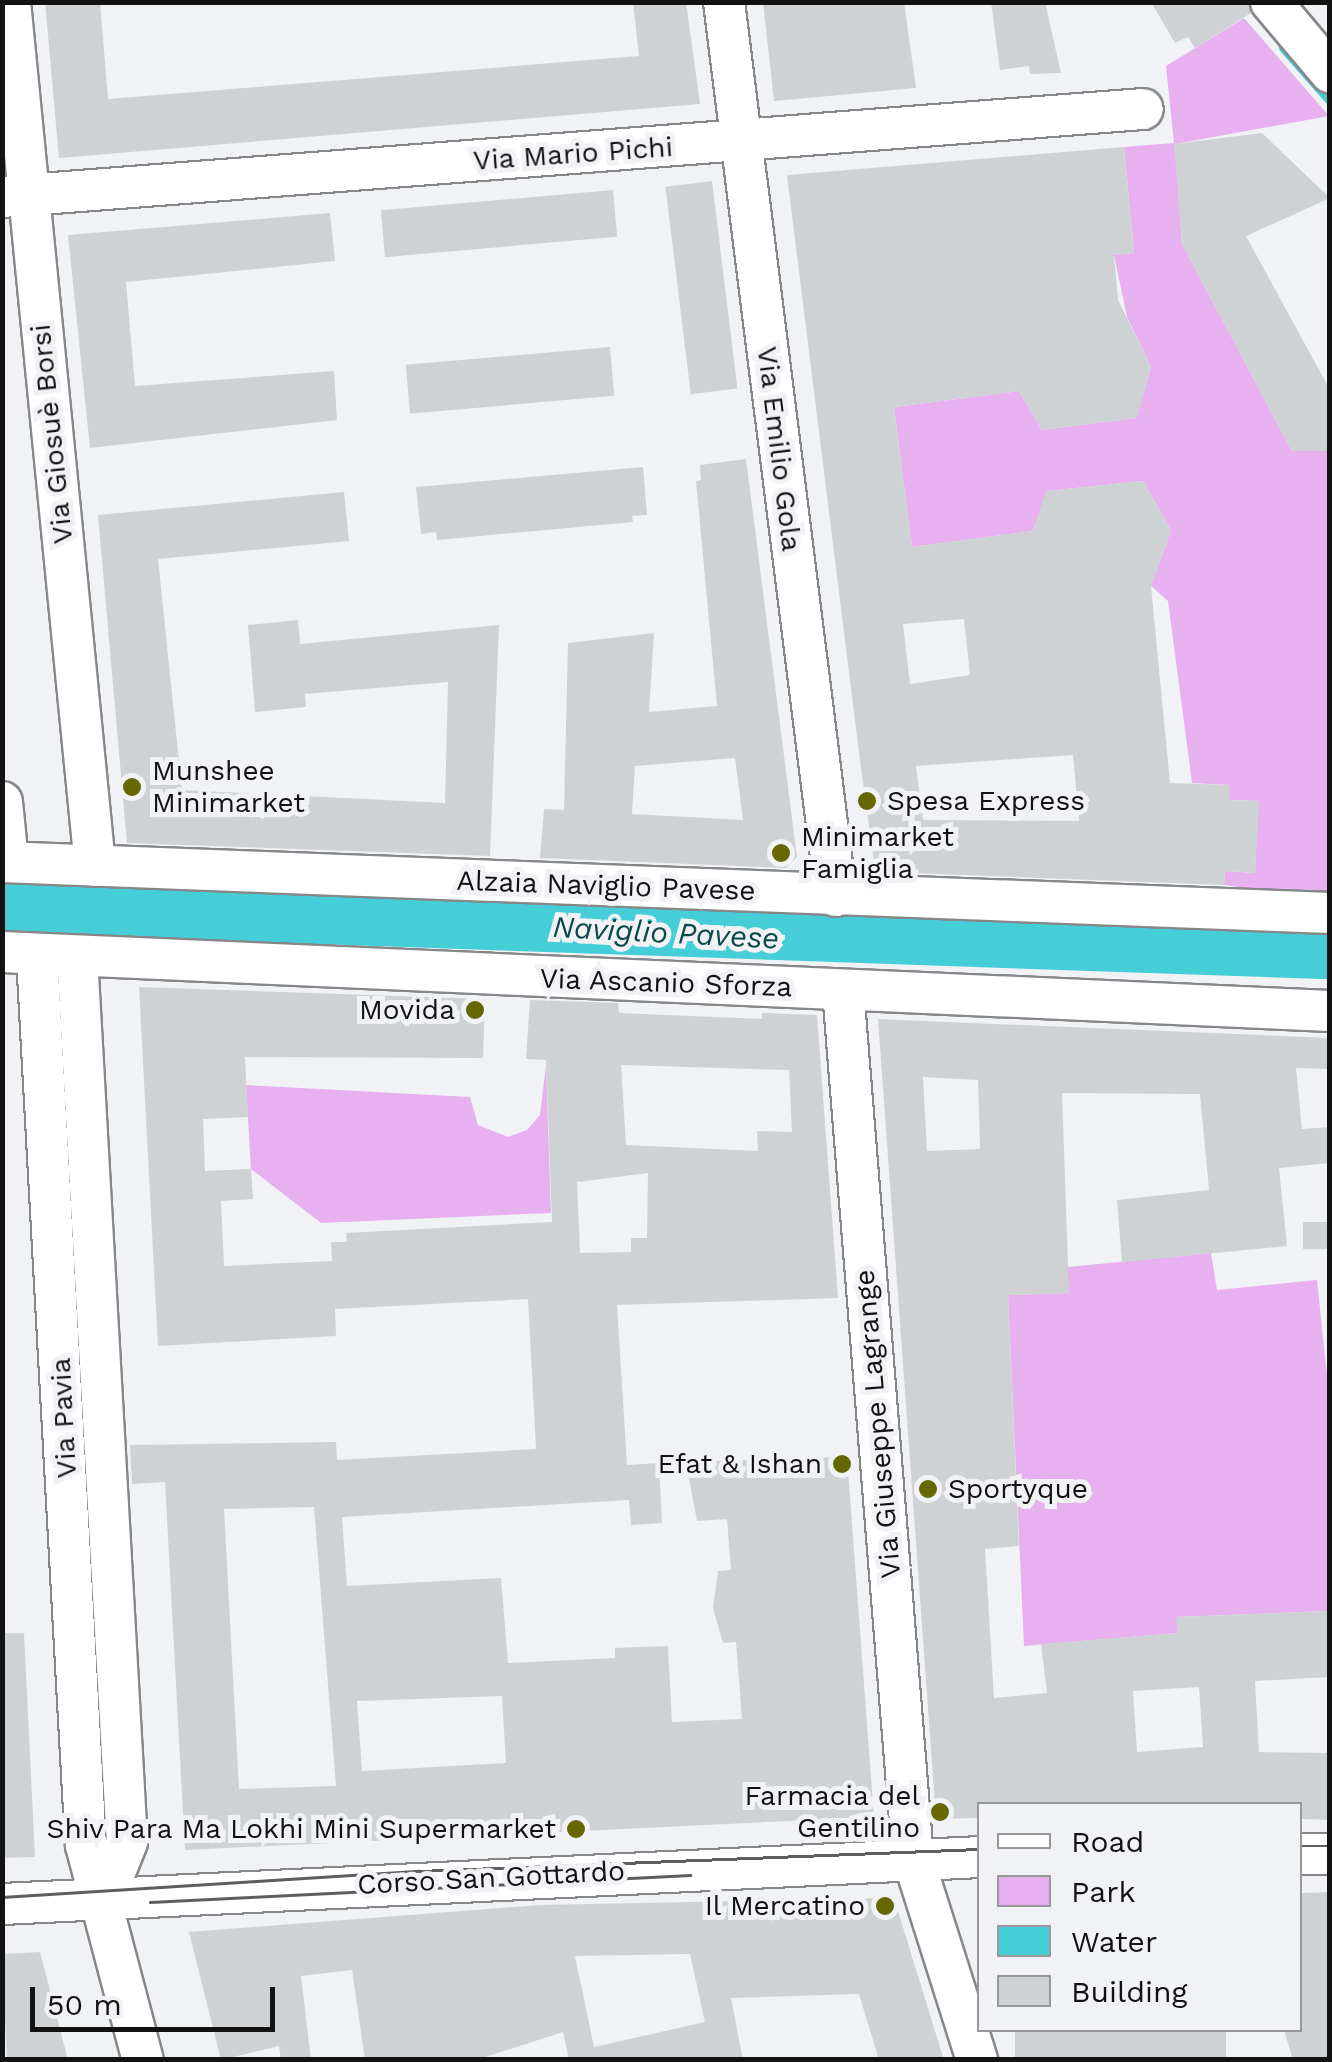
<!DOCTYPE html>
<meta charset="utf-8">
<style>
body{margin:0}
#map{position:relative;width:1332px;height:2062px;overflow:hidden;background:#f1f2f5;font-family:"Work Sans",sans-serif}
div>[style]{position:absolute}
.green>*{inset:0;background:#e7b0ef}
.water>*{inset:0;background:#45ced7;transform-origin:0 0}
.stream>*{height:10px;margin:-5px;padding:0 5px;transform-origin:5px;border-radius:5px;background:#45ced7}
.building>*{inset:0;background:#cfd2d4;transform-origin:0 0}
.roads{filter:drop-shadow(2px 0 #858789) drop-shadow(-2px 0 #858789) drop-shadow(0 2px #858789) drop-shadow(0 -2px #858789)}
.minor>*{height:40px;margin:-20px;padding:0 20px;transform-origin:20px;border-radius:20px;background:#fff}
.tram>*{height:2.5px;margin:-1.25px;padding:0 1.25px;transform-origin:1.25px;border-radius:1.25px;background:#5e5e60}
.dots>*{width:28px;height:28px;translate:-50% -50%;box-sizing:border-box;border:5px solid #f1f2f5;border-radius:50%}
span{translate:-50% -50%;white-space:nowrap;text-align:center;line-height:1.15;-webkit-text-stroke:10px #f1f2f5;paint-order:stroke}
.street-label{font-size:28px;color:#121213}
.poi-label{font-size:28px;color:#121213}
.left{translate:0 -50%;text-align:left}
.right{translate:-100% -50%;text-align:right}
.water-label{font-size:30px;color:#0a484c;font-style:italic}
.frame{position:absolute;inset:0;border:5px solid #121213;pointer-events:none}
.legend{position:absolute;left:977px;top:1802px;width:325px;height:230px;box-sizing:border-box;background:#f1f2f5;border:2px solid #98989b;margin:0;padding:12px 18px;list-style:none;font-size:30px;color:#121213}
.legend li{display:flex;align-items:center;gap:20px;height:50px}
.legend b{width:50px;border:2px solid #98989b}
.scale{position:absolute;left:30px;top:1987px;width:245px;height:45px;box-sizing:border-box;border:5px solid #121213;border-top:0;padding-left:12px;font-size:30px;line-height:35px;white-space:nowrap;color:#121213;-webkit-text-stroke:8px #f1f2f5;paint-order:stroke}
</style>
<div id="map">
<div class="green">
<i style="clip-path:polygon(1244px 18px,1329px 116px,1175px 144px,1182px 244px,1292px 451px,1329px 451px,1329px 899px,1224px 885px,1225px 871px,1255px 873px,1258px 801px,1229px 800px,1229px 785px,1192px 783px,1168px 601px,1151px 586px,1171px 530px,1143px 481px,1047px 491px,1033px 531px,912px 547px,894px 407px,1019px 391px,1042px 430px,1136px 418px,1151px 367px,1127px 317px,1114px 255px,1134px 253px,1124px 147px,1174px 143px,1166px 66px)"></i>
<i style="clip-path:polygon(546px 1065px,551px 1213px,321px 1223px,251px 1169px,246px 1085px,470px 1097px,478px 1125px,508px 1137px,527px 1130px,540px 1115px)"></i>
<i style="clip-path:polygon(1211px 1253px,1217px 1290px,1317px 1280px,1330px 1404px,1329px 1611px,1177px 1617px,1178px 1633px,1024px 1646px,1008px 1295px,1068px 1293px,1068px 1267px)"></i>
</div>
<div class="water">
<i style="left:3px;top:881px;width:1327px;height:52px;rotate:2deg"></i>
</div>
<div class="stream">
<i style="left:1284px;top:48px;width:69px;rotate:48.5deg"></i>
</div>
<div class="building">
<i style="clip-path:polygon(45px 2px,100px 2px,108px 99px,639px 56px,633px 2px,686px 2px,700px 104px,59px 158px)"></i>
<i style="clip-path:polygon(763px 2px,904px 2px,916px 88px,774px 101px)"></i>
<i style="clip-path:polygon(991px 2px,1045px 2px,1061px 73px,1030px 74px,1029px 66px,1000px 70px)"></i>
<i style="clip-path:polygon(1151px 2px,1248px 2px,1251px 13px,1195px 48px,1188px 37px,1175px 43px)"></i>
<i style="clip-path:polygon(1262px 133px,1330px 198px,1246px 236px,1330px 390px,1330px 451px,1292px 451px,1182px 244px,1174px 144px)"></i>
<i style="clip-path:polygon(evenodd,1124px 147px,1134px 253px,1114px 255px,1118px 300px,1151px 367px,1137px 418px,1042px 430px,1019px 391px,894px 407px,912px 547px,1033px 531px,1046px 491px,1143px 481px,1171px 530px,1151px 586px,1170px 783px,1230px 785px,1229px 800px,1259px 801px,1255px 873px,1225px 871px,1224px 885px,884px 872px,874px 862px,860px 761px,787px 175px,1124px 147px,964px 619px,970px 675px,910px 684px,903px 624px,964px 619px,1124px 147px,1073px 755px,1079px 821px,923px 820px,916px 766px,1073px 755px)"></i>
<i style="left:712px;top:181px;width:209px;height:47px;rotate:83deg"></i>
<i style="left:613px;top:190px;width:47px;height:233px;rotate:85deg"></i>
<i style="clip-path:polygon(330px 213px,335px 261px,126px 282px,135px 386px,334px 371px,337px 420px,90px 448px,68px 235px)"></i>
<i style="left:610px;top:347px;width:49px;height:205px;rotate:85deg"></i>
<i style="clip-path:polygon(evenodd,746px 459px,797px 857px,786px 868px,540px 858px,544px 809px,564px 810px,568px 643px,654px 633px,649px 712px,717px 706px,696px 481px,701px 480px,700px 465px,746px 459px,735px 758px,743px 820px,632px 814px,635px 766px,735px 758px)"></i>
<i style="clip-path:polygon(643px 467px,647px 515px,632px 516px,633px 522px,437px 540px,436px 532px,421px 534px,416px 487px)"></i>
<i style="clip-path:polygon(344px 492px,349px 541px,158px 559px,182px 790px,445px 803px,448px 682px,305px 694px,306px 707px,255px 712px,248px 625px,298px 620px,300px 644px,499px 625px,490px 856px,127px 843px,98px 515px)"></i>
<i style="clip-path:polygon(evenodd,139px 987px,485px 999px,483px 1058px,245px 1057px,248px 1117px,203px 1119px,205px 1171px,251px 1169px,253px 1199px,221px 1201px,224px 1266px,332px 1261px,331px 1242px,347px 1242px,346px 1233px,552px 1222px,546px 1060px,526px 1059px,530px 1000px,618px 1003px,619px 1013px,762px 1019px,762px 1013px,817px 1015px,838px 1298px,617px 1305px,627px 1465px,659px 1463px,662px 1523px,631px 1525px,629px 1500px,342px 1517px,347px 1586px,501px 1578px,508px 1663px,615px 1658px,615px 1648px,668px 1646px,672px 1722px,742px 1719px,736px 1642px,723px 1643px,713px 1608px,718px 1571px,731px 1570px,727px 1519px,697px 1521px,686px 1462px,847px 1457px,874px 1817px,185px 1850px,165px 1482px,132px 1484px,130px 1445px,336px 1442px,337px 1460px,536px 1449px,528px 1299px,335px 1309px,336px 1336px,158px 1346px,139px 987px,621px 1065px,789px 1070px,792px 1132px,757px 1131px,758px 1151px,626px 1145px,621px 1065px,139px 987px,648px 1173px,647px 1238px,631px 1238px,631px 1252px,580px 1253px,577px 1182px,648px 1173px,139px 987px,314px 1507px,336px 1786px,239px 1789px,224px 1509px,314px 1507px,139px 987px,502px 1696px,506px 1763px,362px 1771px,357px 1701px,502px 1696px)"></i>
<i style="clip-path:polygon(evenodd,878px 1019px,1330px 1038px,1330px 1069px,1296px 1068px,1302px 1129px,1330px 1127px,1330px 1163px,1279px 1168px,1287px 1246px,1122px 1262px,1117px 1200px,1209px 1190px,1200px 1094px,1062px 1093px,1069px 1293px,1008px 1295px,1019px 1546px,985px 1549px,994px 1698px,1047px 1693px,1041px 1644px,1178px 1633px,1176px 1617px,1330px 1611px,1330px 1677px,1255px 1681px,1259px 1752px,1330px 1753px,1330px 1820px,1300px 1819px,1300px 1804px,980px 1804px,980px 1818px,936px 1819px,878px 1019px,923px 1077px,978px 1080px,980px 1149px,927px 1151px,923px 1077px,878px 1019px,1199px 1687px,1203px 1747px,1137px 1752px,1133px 1691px,1199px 1687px)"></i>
<i style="left:1330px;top:1222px;width:27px;height:27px;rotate:90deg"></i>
<i style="clip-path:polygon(2px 1633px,24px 1633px,35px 1857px,2px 1858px)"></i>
<i style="clip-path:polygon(1330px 1892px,1330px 2060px,1293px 2060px,1284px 2030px,1300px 2030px,1300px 1893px)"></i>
<i style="clip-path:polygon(evenodd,894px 1898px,944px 2060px,879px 2060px,859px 1994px,731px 1998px,743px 2060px,569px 2060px,563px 2032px,476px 2060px,365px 2060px,352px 1970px,301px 1976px,311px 2060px,281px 2060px,279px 2046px,221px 2060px,189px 1932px,540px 1905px,894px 1898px,690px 1954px,705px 2022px,594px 2047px,575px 1956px,690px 1954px)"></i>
<i style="clip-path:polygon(40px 1952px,68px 2060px,7px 2060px,2px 1954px)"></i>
<i style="left:1015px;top:2030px;width:211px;height:31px"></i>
</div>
<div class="roads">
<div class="minor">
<i style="left:10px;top:2px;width:868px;rotate:84.38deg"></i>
<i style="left:724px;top:2px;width:901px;rotate:82.86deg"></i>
<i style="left:1271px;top:2px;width:92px;rotate:49.9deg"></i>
<i style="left:2px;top:197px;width:1144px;rotate:-4.41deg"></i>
<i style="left:2px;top:802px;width:60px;rotate:84.3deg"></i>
<i style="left:2px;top:862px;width:1329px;rotate:2.2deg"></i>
<i style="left:2px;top:952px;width:1329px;rotate:2.54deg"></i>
<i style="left:37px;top:956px;width:890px;rotate:86.85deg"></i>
<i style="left:86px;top:1845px;width:222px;rotate:75.2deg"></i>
<i style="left:77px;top:957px;width:886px;rotate:86.77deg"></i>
<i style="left:127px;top:1842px;width:59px;rotate:111.8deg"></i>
<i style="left:843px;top:990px;width:871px;rotate:85.39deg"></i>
<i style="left:913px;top:1858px;width:212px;rotate:72.4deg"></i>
<i style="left:1300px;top:1854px;width:30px"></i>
<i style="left:2px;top:1904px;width:978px;rotate:-2.75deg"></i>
</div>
</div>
<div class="tram">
<i style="left:1300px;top:1846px;width:30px"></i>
<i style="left:2px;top:1897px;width:418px;rotate:-3.6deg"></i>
<i style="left:419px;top:1871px;width:560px;rotate:-2.25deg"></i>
<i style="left:150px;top:1902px;width:541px;rotate:-2.86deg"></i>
</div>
<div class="dots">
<i style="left:132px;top:787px;background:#656703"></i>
<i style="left:867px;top:801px;background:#656703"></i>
<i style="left:781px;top:853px;background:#656703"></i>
<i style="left:475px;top:1010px;background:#656703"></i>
<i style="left:842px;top:1464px;background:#656703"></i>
<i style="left:928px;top:1489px;background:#656703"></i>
<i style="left:940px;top:1812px;background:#656703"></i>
<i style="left:576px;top:1829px;background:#656703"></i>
<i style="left:885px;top:1906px;background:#656703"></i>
</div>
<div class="street-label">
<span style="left:573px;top:154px;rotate:-4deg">Via Mario Pichi</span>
<span style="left:52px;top:434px;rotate:-96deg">Via Giosuè Borsi</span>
<span style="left:779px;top:449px;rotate:83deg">Via Emilio Gola</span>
<span style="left:606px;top:886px;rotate:2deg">Alzaia Naviglio Pavese</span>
<span style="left:666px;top:983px;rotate:2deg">Via Ascanio Sforza</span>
<span style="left:64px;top:1418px;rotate:-93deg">Via Pavia</span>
<span style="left:878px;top:1424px;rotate:-95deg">Via Giuseppe Lagrange</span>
<span style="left:491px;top:1878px;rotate:-3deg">Corso San Gottardo</span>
</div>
<div class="poi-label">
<span class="left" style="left:152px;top:787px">Munshee<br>Minimarket</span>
<span class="left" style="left:887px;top:801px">Spesa Express</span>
<span class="left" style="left:801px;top:853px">Minimarket<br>Famiglia</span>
<span class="right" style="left:455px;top:1010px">Movida</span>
<span class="right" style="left:822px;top:1464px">Efat &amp; Ishan</span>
<span class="left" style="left:948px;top:1489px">Sportyque</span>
<span class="right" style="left:920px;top:1812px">Farmacia del<br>Gentilino</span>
<span class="right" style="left:556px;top:1829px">Shiv Para Ma Lokhi Mini Supermarket</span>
<span class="right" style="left:865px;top:1906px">Il Mercatino</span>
</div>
<div class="water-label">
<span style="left:666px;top:933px;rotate:3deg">Naviglio Pavese</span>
</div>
<div class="frame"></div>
<ul class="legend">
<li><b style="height:12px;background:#fff"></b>Road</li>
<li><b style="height:28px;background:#e7b0ef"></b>Park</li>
<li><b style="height:28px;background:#45ced7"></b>Water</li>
<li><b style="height:28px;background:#cfd2d4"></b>Building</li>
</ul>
<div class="scale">50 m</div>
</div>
